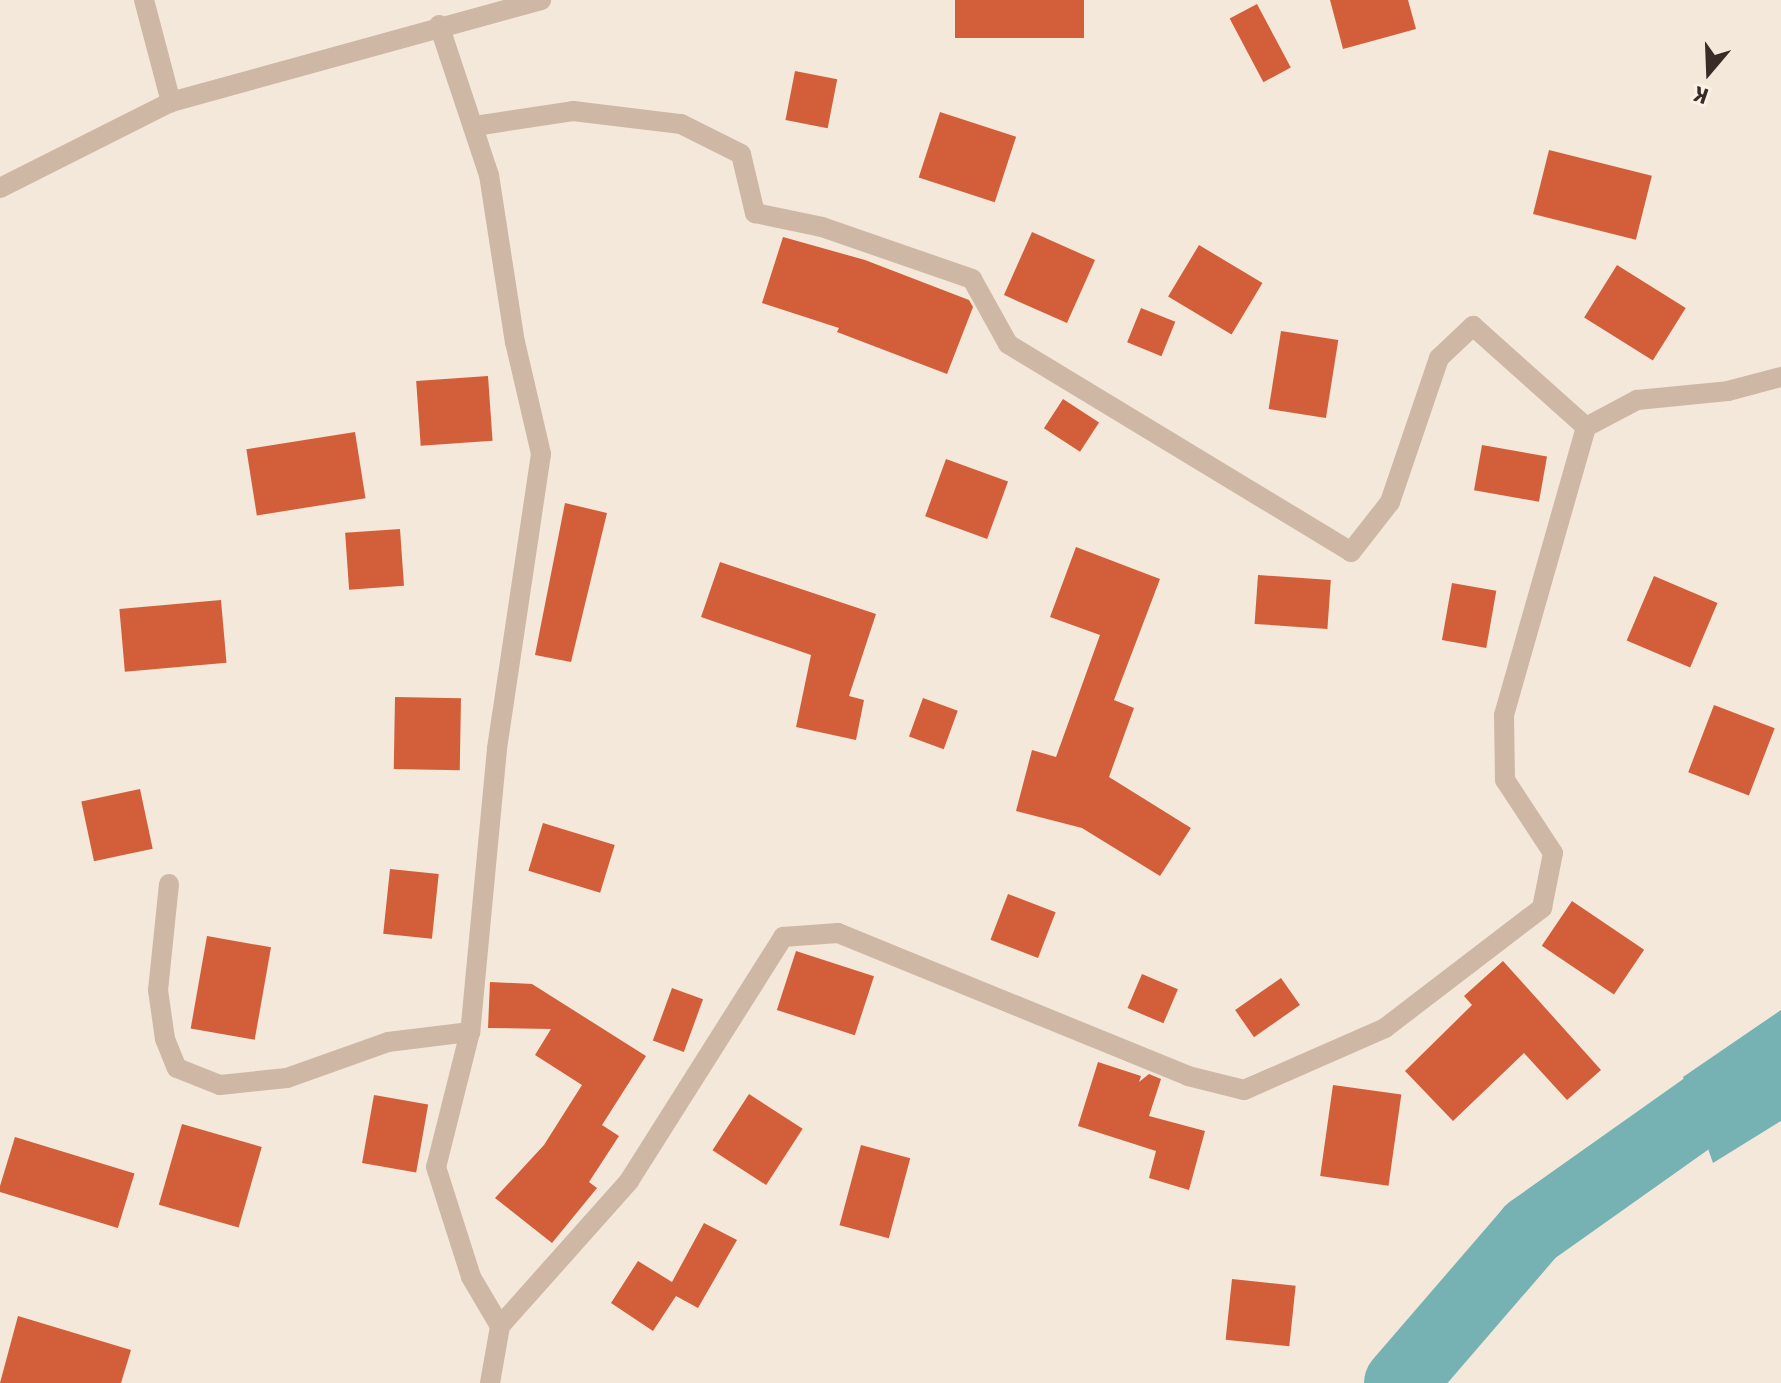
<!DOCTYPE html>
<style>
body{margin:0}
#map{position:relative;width:1781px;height:1383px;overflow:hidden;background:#f4e8da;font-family:Signika,sans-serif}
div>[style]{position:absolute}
.water>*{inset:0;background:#76b2b4}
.river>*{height:72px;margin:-36px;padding:0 36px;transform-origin:36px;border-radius:36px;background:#76b2b4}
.building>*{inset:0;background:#d25f3a;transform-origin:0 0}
.service>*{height:20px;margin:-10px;padding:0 10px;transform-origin:10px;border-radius:10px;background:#ceb7a5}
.minor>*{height:20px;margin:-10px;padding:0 10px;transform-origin:10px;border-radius:10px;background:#ceb7a5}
span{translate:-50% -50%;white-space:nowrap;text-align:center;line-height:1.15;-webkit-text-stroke:6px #fbf2e7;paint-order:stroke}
.north{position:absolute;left:1669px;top:32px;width:80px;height:80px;-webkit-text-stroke:6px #fbf2e7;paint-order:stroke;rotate:199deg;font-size:22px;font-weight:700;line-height:32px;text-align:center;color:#392c27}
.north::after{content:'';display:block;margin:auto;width:28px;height:36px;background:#392c27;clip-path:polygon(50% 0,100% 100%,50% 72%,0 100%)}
</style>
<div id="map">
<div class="water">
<i style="clip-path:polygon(1781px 1010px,1781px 1121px,1713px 1163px,1683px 1077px)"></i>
</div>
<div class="river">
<i style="left:1400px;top:1383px;width:201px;rotate:-49.2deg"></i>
<i style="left:1531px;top:1231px;width:306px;rotate:-35.3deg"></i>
</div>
<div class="building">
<i style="left:955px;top:0;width:129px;height:38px"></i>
<i style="clip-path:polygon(1330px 0,1408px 0,1416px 29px,1343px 49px)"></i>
<i style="left:1257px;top:4px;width:72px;height:31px;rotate:62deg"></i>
<i style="left:795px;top:71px;width:43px;height:50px;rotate:11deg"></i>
<i style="left:940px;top:112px;width:80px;height:69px;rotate:18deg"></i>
<i style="left:1549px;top:150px;width:106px;height:66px;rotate:14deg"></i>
<i style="left:1032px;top:232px;width:69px;height:69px;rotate:24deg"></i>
<i style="clip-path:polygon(783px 237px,865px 260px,969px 300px,973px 307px,947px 374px,837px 332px,839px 328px,762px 303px)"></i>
<i style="left:1199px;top:245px;width:74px;height:60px;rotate:31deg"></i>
<i style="left:1617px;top:265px;width:81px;height:62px;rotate:32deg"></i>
<i style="left:1141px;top:308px;width:37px;height:37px;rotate:22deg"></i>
<i style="left:1281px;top:331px;width:58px;height:79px;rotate:9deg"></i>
<i style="left:488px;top:376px;width:65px;height:72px;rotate:86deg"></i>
<i style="left:1063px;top:399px;width:43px;height:35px;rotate:33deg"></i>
<i style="left:355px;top:432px;width:67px;height:110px;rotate:81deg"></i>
<i style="left:1482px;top:445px;width:66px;height:46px;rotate:10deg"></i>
<i style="left:946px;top:459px;width:66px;height:61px;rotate:20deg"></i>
<i style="clip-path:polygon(565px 503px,607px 513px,571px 662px,535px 655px)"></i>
<i style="left:400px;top:529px;width:57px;height:55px;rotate:86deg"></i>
<i style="clip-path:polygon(1076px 547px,1160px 579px,1114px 700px,1134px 708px,1109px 777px,1191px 828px,1160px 876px,1082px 828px,1016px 811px,1032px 750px,1056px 757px,1100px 635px,1050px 617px)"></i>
<i style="clip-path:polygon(720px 562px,876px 614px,849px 696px,864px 700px,856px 740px,796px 727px,811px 655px,701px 617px)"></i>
<i style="left:1258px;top:575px;width:73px;height:49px;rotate:4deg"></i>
<i style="left:1654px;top:576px;width:69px;height:70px;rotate:23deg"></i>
<i style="left:1452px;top:583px;width:45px;height:58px;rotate:10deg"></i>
<i style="left:221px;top:600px;width:63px;height:102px;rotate:85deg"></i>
<i style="left:395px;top:697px;width:66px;height:72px;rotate:1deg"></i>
<i style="left:923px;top:698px;width:37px;height:41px;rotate:20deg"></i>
<i style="left:1714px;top:705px;width:65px;height:72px;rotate:21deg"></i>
<i style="left:140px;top:789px;width:61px;height:60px;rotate:78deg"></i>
<i style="left:543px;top:823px;width:75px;height:50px;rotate:17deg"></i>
<i style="left:390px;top:869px;width:49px;height:65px;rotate:6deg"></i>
<i style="left:1008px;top:894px;width:51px;height:49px;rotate:21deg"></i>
<i style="left:1572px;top:901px;width:87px;height:54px;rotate:34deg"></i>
<i style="left:207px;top:936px;width:65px;height:94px;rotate:10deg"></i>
<i style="left:796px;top:951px;width:82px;height:62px;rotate:18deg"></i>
<i style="clip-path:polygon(1503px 961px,1601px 1070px,1567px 1100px,1524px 1053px,1453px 1121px,1405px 1071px,1472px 1005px,1464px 996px)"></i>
<i style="left:1142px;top:974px;width:39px;height:37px;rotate:23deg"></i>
<i style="left:1281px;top:978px;width:33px;height:56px;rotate:55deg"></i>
<i style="clip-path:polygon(490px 982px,532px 984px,646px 1056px,602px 1125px,619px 1136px,589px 1182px,597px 1188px,552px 1243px,495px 1198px,544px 1145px,582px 1085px,535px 1055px,551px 1029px,488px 1028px)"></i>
<i style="left:672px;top:988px;width:33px;height:56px;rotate:20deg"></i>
<i style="clip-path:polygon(1098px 1062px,1141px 1076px,1139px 1082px,1149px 1074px,1161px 1079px,1149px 1116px,1205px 1131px,1189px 1190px,1149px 1178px,1156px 1151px,1078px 1126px)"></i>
<i style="left:1333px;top:1085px;width:69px;height:92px;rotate:8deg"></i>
<i style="left:749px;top:1094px;width:64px;height:67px;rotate:33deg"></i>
<i style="left:374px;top:1095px;width:55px;height:69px;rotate:10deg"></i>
<i style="left:182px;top:1124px;width:83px;height:84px;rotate:16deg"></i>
<i style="left:15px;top:1137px;width:125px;height:57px;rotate:17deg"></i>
<i style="left:861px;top:1145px;width:51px;height:83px;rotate:15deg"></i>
<i style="clip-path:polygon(704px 1223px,737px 1240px,698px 1308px,676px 1296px,653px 1331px,611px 1303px,638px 1261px,672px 1282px)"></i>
<i style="left:1232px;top:1279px;width:64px;height:61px;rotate:6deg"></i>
<i style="clip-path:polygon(18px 1316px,131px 1350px,121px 1383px,0 1383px)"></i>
</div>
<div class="service">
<i style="left:144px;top:0;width:106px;rotate:75.2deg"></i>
<i style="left:169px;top:884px;width:107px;rotate:95.9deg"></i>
<i style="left:158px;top:990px;width:49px;rotate:81.9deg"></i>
<i style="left:165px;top:1039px;width:31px;rotate:68deg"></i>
<i style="left:177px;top:1068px;width:46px;rotate:21.6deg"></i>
<i style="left:220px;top:1085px;width:67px;rotate:-6deg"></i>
<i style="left:287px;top:1078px;width:107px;rotate:-19.6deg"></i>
<i style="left:388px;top:1042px;width:83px;rotate:-7deg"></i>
</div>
<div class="minor">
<i style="left:439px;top:25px;width:158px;rotate:71.6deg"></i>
<i style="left:489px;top:175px;width:169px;rotate:81.2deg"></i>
<i style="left:515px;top:342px;width:115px;rotate:76.9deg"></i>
<i style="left:541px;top:454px;width:298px;rotate:98.5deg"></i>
<i style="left:497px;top:749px;width:284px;rotate:95.4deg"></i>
<i style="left:470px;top:1032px;width:139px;rotate:104.1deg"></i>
<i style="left:436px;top:1167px;width:115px;rotate:72.3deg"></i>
<i style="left:471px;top:1277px;width:57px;rotate:59.4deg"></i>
<i style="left:475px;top:126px;width:99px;rotate:-8.7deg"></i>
<i style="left:573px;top:111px;width:109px;rotate:6.9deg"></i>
<i style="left:681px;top:124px;width:67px;rotate:26.6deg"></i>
<i style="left:741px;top:154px;width:61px;rotate:76.7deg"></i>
<i style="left:755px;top:213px;width:68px;rotate:11.8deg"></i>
<i style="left:822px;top:227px;width:159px;rotate:19.1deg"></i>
<i style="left:972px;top:279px;width:74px;rotate:61deg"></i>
<i style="left:1008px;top:344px;width:401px;rotate:31.2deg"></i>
<i style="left:1351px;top:552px;width:63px;rotate:-52deg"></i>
<i style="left:1390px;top:502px;width:152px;rotate:-71.2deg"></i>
<i style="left:1439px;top:358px;width:47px;rotate:-43.3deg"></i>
<i style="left:1473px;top:326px;width:152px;rotate:41.8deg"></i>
<i style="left:0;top:188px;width:191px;rotate:-26.7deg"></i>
<i style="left:171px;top:102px;width:384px;rotate:-15.4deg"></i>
<i style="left:490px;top:1383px;width:58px;rotate:-80deg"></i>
<i style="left:500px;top:1326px;width:194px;rotate:-48.3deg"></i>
<i style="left:629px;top:1181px;width:289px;rotate:-57.7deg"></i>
<i style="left:783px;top:937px;width:55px;rotate:-4.2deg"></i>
<i style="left:838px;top:933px;width:378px;rotate:22.2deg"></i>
<i style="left:1188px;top:1076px;width:58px;rotate:14deg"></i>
<i style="left:1244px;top:1090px;width:154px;rotate:-23.7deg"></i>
<i style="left:1385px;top:1028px;width:198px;rotate:-37.4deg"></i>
<i style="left:1542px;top:908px;width:56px;rotate:-78.7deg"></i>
<i style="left:1553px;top:853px;width:87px;rotate:-123.3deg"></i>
<i style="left:1505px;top:780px;width:65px;rotate:-90.9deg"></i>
<i style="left:1504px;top:715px;width:299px;rotate:-74.1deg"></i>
<i style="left:1586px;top:427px;width:58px;rotate:-27.9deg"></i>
<i style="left:1637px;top:400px;width:91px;rotate:-5.6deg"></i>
<i style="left:1728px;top:391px;width:55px;rotate:-14.8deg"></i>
</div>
<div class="north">K</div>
</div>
